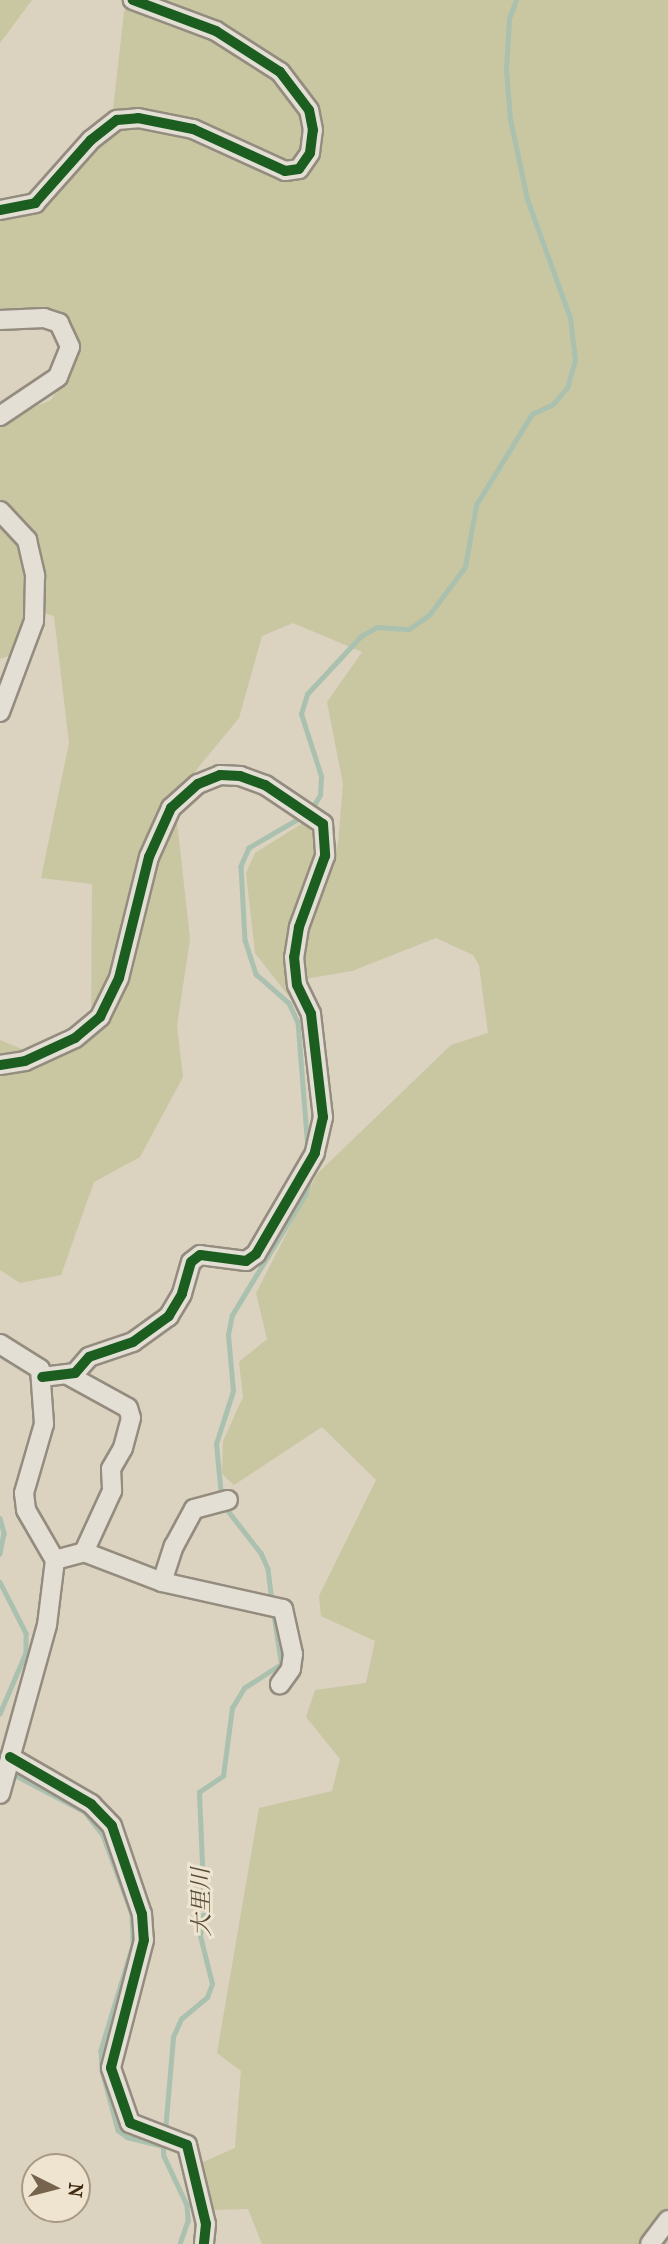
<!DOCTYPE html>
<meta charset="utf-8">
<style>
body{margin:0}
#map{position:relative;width:668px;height:2244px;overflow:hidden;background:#dbd2c0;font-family:"IM FELL French Canon","Noto Serif JP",serif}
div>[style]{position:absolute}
.green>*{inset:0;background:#c9c6a2}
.stream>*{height:4.5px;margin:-2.25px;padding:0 2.25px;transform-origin:2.25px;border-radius:2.25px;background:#abc1af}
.roads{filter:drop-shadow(2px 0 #948c7f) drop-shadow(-2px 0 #948c7f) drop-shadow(0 2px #948c7f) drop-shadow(0 -2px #948c7f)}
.minor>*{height:18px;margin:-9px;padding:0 9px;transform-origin:9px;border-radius:9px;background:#e4dfd5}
.cycleway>*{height:10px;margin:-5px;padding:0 5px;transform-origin:5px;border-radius:5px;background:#1b5e20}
span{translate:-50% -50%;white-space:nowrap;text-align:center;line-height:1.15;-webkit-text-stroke:6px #efe4cf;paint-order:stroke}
.water-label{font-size:23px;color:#564d37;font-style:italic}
.north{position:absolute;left:21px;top:2153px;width:70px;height:70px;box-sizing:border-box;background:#efe4cf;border:2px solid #a99983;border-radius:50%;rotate:96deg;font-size:19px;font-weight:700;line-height:28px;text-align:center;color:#412911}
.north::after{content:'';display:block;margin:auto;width:24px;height:32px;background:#77644e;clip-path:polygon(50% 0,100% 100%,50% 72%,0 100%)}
</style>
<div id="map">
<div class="green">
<i style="clip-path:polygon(0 0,32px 0,0 43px)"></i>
<i style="clip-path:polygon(129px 0,668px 0,668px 2244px,262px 2244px,248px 2209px,211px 2210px,201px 2163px,235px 2148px,241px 2071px,217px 2053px,259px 1808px,332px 1791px,340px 1759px,306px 1717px,315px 1690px,366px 1683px,375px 1641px,321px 1616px,319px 1596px,376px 1480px,322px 1427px,234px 1485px,222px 1474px,223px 1441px,243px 1397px,239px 1362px,267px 1339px,256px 1293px,317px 1174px,451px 1045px,488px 1033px,479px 965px,473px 955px,436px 938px,352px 971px,305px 979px,306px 935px,338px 843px,343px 784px,327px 702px,362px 652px,293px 623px,262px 636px,239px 718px,197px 769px,177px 821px,190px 939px,177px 1026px,183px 1077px,140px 1157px,94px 1182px,61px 1275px,20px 1283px,0 1270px,0 1040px,49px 1060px,91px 1037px,92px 884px,41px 878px,69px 743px,54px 616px,28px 608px,9px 656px,0 659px,0 422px,51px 400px,76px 363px,67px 315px,0 315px,0 218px,35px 212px,110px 136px,124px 12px)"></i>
<i style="clip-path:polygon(306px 821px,318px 845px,291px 931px,290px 998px,255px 953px,246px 873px,255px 853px)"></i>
</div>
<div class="stream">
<i style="left:311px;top:810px;width:17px;rotate:-59deg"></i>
<i style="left:320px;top:795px;width:19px;rotate:-87deg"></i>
<i style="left:321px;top:776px;width:65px;rotate:-107.9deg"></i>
<i style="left:301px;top:714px;width:21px;rotate:-73deg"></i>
<i style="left:307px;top:694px;width:79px;rotate:-47deg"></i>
<i style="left:361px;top:636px;width:18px;rotate:-29deg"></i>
<i style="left:377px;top:627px;width:32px;rotate:4deg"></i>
<i style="left:409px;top:629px;width:24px;rotate:-35deg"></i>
<i style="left:429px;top:615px;width:60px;rotate:-53.1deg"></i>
<i style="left:465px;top:567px;width:63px;rotate:-79.9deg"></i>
<i style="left:476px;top:505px;width:107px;rotate:-58.4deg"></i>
<i style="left:532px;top:414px;width:23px;rotate:-25deg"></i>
<i style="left:553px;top:404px;width:21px;rotate:-49deg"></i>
<i style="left:567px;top:388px;width:29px;rotate:-74deg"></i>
<i style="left:575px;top:360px;width:42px;rotate:-96.8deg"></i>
<i style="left:570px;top:318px;width:127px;rotate:-109.9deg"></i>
<i style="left:527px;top:199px;width:82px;rotate:-102deg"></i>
<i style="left:510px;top:119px;width:49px;rotate:-94.7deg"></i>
<i style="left:506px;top:70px;width:51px;rotate:-86.6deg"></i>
<i style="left:509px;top:19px;width:20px;rotate:-70deg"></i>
<i style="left:304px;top:816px;width:64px;rotate:149.8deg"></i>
<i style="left:249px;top:848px;width:20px;rotate:114deg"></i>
<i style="left:241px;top:866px;width:74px;rotate:86.9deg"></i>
<i style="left:245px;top:940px;width:36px;rotate:72deg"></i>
<i style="left:256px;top:974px;width:44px;rotate:41.3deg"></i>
<i style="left:289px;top:1003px;width:21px;rotate:65deg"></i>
<i style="left:298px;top:1022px;width:128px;rotate:85.5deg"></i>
<i style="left:221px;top:1496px;width:52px;rotate:-95.5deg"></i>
<i style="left:216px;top:1444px;width:56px;rotate:-72.2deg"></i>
<i style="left:233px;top:1391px;width:56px;rotate:-95.1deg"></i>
<i style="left:228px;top:1335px;width:20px;rotate:-79deg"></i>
<i style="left:232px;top:1315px;width:140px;rotate:-58.7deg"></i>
<i style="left:305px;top:1195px;width:20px;rotate:-75deg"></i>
<i style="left:225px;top:1507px;width:58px;rotate:52deg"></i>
<i style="left:261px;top:1553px;width:17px;rotate:66deg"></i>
<i style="left:268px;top:1569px;width:34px;rotate:83deg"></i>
<i style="left:0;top:1518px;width:16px;rotate:75deg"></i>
<i style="left:4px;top:1533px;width:21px;rotate:101deg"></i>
<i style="left:0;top:1582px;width:57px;rotate:63deg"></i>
<i style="left:26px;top:1633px;width:20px;rotate:90deg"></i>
<i style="left:26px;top:1653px;width:66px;rotate:113.1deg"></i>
<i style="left:11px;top:1773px;width:84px;rotate:27.8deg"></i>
<i style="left:85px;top:1812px;width:29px;rotate:52deg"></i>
<i style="left:103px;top:1835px;width:84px;rotate:69.8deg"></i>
<i style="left:132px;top:1914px;width:31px;rotate:88deg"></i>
<i style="left:133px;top:1945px;width:110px;rotate:106.9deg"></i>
<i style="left:101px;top:2050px;width:20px;rotate:87deg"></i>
<i style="left:102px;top:2070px;width:62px;rotate:75.1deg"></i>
<i style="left:118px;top:2130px;width:11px;rotate:38deg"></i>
<i style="left:127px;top:2137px;width:36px;rotate:14deg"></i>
<i style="left:165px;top:2131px;width:94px;rotate:-85.1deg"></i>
<i style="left:173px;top:2037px;width:20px;rotate:-66deg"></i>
<i style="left:181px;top:2019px;width:34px;rotate:-40deg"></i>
<i style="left:207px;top:1997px;width:14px;rotate:-69deg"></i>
<i style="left:212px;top:1984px;width:49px;rotate:-104deg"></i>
<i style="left:200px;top:1936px;width:24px;rotate:-81deg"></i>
<i style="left:204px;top:1912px;width:120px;rotate:-92.4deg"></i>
<i style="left:199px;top:1792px;width:29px;rotate:-34deg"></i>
<i style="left:223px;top:1776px;width:69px;rotate:-82.5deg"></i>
<i style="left:232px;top:1708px;width:23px;rotate:-59deg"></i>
<i style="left:244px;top:1688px;width:44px;rotate:-33deg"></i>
<i style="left:281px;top:1664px;width:53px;rotate:-98.7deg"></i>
<i style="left:163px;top:2139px;width:17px;rotate:87deg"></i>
<i style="left:164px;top:2156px;width:54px;rotate:64.9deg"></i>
<i style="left:187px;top:2205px;width:16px;rotate:86deg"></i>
<i style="left:188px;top:2221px;width:24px;rotate:109deg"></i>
</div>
<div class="roads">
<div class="minor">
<i style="left:0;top:210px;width:36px;rotate:-11deg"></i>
<i style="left:35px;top:203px;width:84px;rotate:-48.4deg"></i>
<i style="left:91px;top:140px;width:33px;rotate:-38deg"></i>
<i style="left:117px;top:120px;width:21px;rotate:-5deg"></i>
<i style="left:138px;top:118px;width:56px;rotate:11.3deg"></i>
<i style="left:193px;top:129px;width:101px;rotate:24.5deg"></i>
<i style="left:285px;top:171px;width:14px;rotate:-8deg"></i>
<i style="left:299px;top:169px;width:19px;rotate:-55deg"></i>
<i style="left:310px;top:153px;width:23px;rotate:-83deg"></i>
<i style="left:313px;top:130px;width:20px;rotate:-101deg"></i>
<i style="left:309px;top:110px;width:48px;rotate:-127.3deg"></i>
<i style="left:280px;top:72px;width:76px;rotate:-147.4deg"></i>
<i style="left:216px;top:31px;width:89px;rotate:-159.5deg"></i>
<i style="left:0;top:320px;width:44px;rotate:-2.6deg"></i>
<i style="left:44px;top:318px;width:16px;rotate:18deg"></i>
<i style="left:59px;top:323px;width:26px;rotate:65deg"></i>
<i style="left:70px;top:347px;width:32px;rotate:112deg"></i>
<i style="left:58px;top:377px;width:70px;rotate:146.1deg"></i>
<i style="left:0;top:511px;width:40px;rotate:47deg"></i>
<i style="left:27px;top:540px;width:37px;rotate:77deg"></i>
<i style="left:35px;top:576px;width:45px;rotate:91.3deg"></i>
<i style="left:34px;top:621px;width:97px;rotate:110.5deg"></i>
<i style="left:0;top:1065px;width:25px;rotate:-9deg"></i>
<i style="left:25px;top:1061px;width:55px;rotate:-24.7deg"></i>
<i style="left:75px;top:1038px;width:33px;rotate:-40deg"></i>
<i style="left:100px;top:1017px;width:43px;rotate:-64deg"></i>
<i style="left:119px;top:978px;width:125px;rotate:-76.1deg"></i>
<i style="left:149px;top:857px;width:54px;rotate:-65.8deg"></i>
<i style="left:171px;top:808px;width:36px;rotate:-42deg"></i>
<i style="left:198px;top:784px;width:24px;rotate:-22deg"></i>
<i style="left:220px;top:775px;width:20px;rotate:3deg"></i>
<i style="left:240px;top:776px;width:27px;rotate:20deg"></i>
<i style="left:265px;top:785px;width:70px;rotate:33.9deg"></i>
<i style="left:323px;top:824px;width:32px;rotate:86deg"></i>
<i style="left:325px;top:856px;width:76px;rotate:110.1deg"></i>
<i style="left:299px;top:927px;width:30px;rotate:99deg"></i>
<i style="left:294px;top:957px;width:28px;rotate:84deg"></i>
<i style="left:297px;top:985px;width:32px;rotate:64deg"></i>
<i style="left:311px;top:1014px;width:104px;rotate:83.4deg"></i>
<i style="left:323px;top:1117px;width:37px;rotate:103deg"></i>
<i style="left:315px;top:1153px;width:117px;rotate:120.3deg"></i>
<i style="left:256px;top:1254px;width:12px;rotate:145deg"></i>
<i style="left:246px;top:1261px;width:46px;rotate:-172.6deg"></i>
<i style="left:200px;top:1255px;width:11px;rotate:142deg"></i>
<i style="left:191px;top:1262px;width:33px;rotate:106deg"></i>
<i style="left:182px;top:1294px;width:26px;rotate:121deg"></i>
<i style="left:169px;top:1316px;width:44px;rotate:144.2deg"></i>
<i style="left:133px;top:1342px;width:46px;rotate:161.2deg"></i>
<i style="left:89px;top:1357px;width:21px;rotate:131deg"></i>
<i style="left:75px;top:1373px;width:33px;rotate:173deg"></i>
<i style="left:0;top:1344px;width:47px;rotate:32deg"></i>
<i style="left:40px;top:1369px;width:55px;rotate:85.8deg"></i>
<i style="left:44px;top:1424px;width:72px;rotate:106.2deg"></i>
<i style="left:24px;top:1493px;width:17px;rotate:83deg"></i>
<i style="left:26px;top:1510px;width:58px;rotate:59.9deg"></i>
<i style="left:55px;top:1560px;width:65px;rotate:97deg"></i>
<i style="left:47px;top:1625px;width:175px;rotate:105.5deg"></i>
<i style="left:68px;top:1375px;width:68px;rotate:28.8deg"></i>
<i style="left:128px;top:1408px;width:10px;rotate:73deg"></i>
<i style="left:131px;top:1418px;width:31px;rotate:105deg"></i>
<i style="left:123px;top:1448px;width:24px;rotate:120deg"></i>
<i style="left:111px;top:1469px;width:22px;rotate:87deg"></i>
<i style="left:112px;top:1491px;width:67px;rotate:114.7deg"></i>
<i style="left:55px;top:1560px;width:30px;rotate:-15deg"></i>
<i style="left:84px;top:1552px;width:84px;rotate:21deg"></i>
<i style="left:162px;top:1582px;width:124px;rotate:12.6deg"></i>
<i style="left:283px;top:1609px;width:46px;rotate:77.5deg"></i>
<i style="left:293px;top:1654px;width:15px;rotate:98deg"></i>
<i style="left:291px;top:1669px;width:19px;rotate:126deg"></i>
<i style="left:162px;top:1582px;width:38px;rotate:-72deg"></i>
<i style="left:174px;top:1546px;width:42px;rotate:-61.6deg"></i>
<i style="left:194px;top:1509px;width:35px;rotate:-15deg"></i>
<i style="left:10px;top:1757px;width:94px;rotate:30.1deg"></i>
<i style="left:91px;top:1804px;width:30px;rotate:46deg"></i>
<i style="left:112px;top:1826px;width:93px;rotate:71.2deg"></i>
<i style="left:142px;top:1914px;width:26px;rotate:86deg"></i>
<i style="left:144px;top:1940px;width:132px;rotate:104.5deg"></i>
<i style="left:111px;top:2068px;width:58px;rotate:70.9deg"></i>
<i style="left:130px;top:2123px;width:61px;rotate:21.1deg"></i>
<i style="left:187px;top:2145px;width:81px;rotate:76.5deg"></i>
<i style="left:206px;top:2224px;width:20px;rotate:96deg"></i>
<i style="left:650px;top:2244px;width:30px;rotate:-53deg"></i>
</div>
</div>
<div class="cycleway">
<i style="left:0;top:210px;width:36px;rotate:-11deg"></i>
<i style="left:35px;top:203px;width:84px;rotate:-48.4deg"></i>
<i style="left:91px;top:140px;width:33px;rotate:-38deg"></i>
<i style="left:117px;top:120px;width:21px;rotate:-5deg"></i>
<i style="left:138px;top:118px;width:56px;rotate:11.3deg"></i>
<i style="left:193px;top:129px;width:101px;rotate:24.5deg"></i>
<i style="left:285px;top:171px;width:14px;rotate:-8deg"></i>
<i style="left:299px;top:169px;width:19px;rotate:-55deg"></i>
<i style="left:310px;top:153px;width:23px;rotate:-83deg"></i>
<i style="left:313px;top:130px;width:20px;rotate:-101deg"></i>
<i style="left:309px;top:110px;width:48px;rotate:-127.3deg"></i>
<i style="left:280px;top:72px;width:76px;rotate:-147.4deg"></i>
<i style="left:216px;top:31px;width:89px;rotate:-159.5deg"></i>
<i style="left:0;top:1065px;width:25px;rotate:-9deg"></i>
<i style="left:25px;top:1061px;width:55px;rotate:-24.7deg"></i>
<i style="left:75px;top:1038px;width:33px;rotate:-40deg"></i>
<i style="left:100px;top:1017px;width:43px;rotate:-64deg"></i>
<i style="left:119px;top:978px;width:125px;rotate:-76.1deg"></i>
<i style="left:149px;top:857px;width:54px;rotate:-65.8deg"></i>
<i style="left:171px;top:808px;width:36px;rotate:-42deg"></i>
<i style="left:198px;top:784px;width:24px;rotate:-22deg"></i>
<i style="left:220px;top:775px;width:20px;rotate:3deg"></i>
<i style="left:240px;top:776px;width:27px;rotate:20deg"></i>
<i style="left:265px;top:785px;width:70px;rotate:33.9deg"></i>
<i style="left:323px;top:824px;width:32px;rotate:86deg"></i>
<i style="left:325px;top:856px;width:76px;rotate:110.1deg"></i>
<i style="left:299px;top:927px;width:30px;rotate:99deg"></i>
<i style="left:294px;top:957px;width:28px;rotate:84deg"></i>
<i style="left:297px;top:985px;width:32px;rotate:64deg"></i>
<i style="left:311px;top:1014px;width:104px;rotate:83.4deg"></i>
<i style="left:323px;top:1117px;width:37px;rotate:103deg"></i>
<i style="left:315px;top:1153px;width:117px;rotate:120.3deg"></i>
<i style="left:256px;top:1254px;width:12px;rotate:145deg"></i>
<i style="left:246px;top:1261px;width:46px;rotate:-172.6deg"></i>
<i style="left:200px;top:1255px;width:11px;rotate:142deg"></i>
<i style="left:191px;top:1262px;width:33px;rotate:106deg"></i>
<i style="left:182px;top:1294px;width:26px;rotate:121deg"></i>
<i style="left:169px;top:1316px;width:44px;rotate:144.2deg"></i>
<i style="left:133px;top:1342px;width:46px;rotate:161.2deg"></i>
<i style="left:89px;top:1357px;width:21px;rotate:131deg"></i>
<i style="left:75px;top:1373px;width:33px;rotate:173deg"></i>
<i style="left:10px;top:1757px;width:94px;rotate:30.1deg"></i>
<i style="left:91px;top:1804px;width:30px;rotate:46deg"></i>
<i style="left:112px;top:1826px;width:93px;rotate:71.2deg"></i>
<i style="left:142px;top:1914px;width:26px;rotate:86deg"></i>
<i style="left:144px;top:1940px;width:132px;rotate:104.5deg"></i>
<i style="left:111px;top:2068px;width:58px;rotate:70.9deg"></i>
<i style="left:130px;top:2123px;width:61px;rotate:21.1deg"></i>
<i style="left:187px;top:2145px;width:81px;rotate:76.5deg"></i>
<i style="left:206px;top:2224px;width:20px;rotate:96deg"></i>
</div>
<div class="water-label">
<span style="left:202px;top:1902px;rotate:-91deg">大里川</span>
</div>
<div class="north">N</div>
</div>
